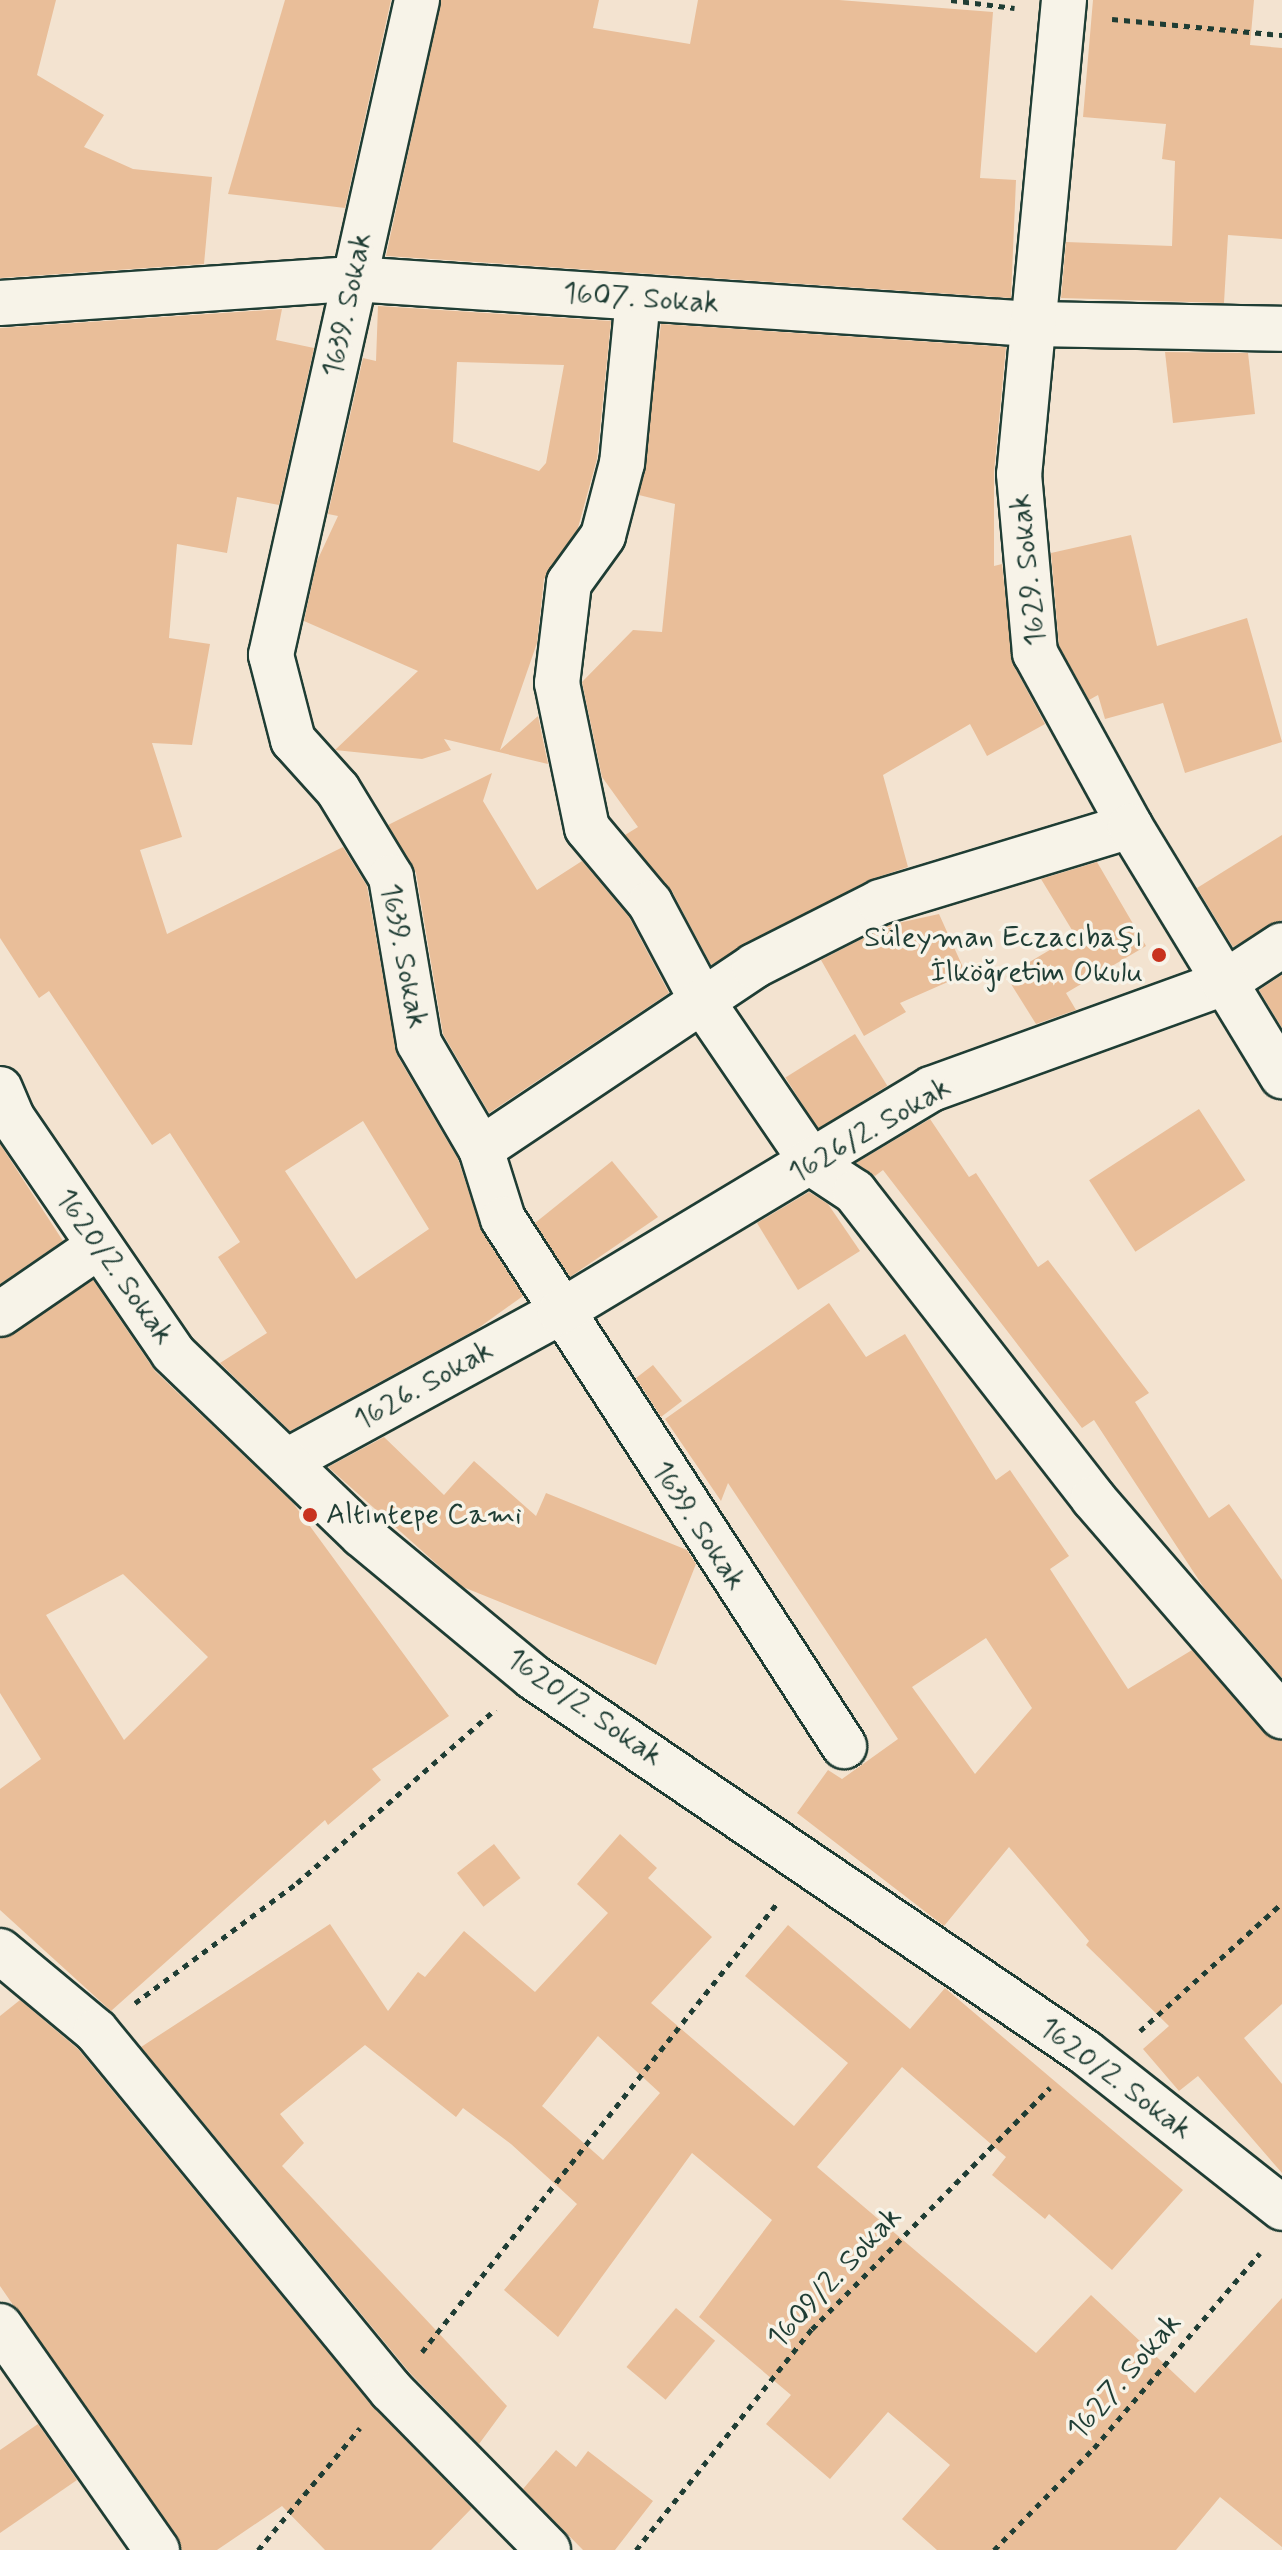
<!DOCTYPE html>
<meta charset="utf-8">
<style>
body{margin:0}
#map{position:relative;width:1282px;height:2550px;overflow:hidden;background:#f3e3d0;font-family:Mynerve,sans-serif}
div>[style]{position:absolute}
.building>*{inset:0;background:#e9be99;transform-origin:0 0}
.path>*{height:5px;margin-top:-2.5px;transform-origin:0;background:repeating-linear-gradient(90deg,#1f3d34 0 6px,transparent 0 12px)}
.roads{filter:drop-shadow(2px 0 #1f3d34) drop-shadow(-2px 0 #1f3d34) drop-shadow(0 2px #1f3d34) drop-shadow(0 -2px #1f3d34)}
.street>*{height:44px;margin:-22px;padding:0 22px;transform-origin:22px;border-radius:22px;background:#f7f3e8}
.secondary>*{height:44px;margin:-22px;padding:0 22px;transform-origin:22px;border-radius:22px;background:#f7f3e8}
.dots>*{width:22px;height:22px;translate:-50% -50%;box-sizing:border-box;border:4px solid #f7f3e8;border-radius:50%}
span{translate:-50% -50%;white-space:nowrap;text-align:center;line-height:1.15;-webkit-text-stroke:7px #f7f3e8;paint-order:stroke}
.street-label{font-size:30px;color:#1f3d34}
.poi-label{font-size:30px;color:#1f3d34}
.right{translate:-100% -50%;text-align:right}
.left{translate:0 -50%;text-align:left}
</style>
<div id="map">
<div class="building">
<i style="clip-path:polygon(0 0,56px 0,37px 75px,104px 115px,84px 147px,133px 169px,212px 177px,204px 264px,0 278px)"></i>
<i style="clip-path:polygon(285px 0,391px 0,345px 208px,228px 194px)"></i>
<i style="clip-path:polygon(441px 0,599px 0,593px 28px,690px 44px,698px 0,839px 0,993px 12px,980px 178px,1016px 180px,1011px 298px,386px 256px)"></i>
<i style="clip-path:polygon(1093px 0,1254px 0,1250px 45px,1282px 48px,1282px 239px,1228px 235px,1224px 303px,1061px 298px,1066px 242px,1172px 246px,1175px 161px,1162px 159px,1166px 124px,1083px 117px)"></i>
<i style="clip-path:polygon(evenodd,378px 306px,611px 321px,597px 459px,578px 528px,544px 579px,537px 643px,500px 750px,538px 716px,548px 764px,444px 739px,451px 750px,422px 759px,335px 750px,418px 671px,304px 621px,317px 561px,338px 516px,328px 514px,363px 358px,376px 361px,378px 306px,457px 362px,564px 365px,546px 463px,539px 471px,453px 442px,457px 362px)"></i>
<i style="clip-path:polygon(evenodd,282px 309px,276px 340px,314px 348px,279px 505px,237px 497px,227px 553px,177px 544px,169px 638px,210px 644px,192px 745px,152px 743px,182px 837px,140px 850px,167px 934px,343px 847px,367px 886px,397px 1055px,458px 1159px,482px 1232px,523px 1296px,477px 1329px,290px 1431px,220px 1363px,267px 1333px,218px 1257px,240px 1242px,170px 1133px,152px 1145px,49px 991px,39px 998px,0 938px,0 328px,282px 309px,363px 1121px,429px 1229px,356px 1279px,285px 1171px,363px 1121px)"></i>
<i style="clip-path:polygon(661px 324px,1006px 347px,994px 472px,994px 566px,1002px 564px,1013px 664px,1045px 724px,987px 756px,970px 724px,883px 775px,908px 867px,869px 880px,711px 965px,672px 891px,625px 835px,638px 827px,602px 777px,582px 682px,633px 630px,662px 632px,675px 504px,639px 495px)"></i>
<i style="clip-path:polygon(1165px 352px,1248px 353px,1255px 414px,1173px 423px)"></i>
<i style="clip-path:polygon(1131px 535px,1157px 646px,1247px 618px,1282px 742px,1185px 773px,1163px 703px,1105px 719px,1098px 695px,1089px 700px,1059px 646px,1051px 553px)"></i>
<i style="clip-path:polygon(492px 773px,483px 801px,537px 890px,582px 861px,629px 917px,669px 993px,489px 1113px,443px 1034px,416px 873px,388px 825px)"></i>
<i style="clip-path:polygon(1282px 835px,1282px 920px,1233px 947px,1197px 888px)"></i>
<i style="clip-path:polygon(1097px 862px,1146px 946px,1066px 993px,1076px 1010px,1036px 1024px,1006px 976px,1075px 935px,1041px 879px)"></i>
<i style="clip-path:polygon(939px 914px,966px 974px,900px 1003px,906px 1012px,864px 1036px,821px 960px,889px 925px)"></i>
<i style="clip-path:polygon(1282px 975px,1282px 1028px,1259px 990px)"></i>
<i style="left:855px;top:1034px;width:61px;height:82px;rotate:58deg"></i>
<i style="left:1199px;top:1109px;width:85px;height:131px;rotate:57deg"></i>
<i style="clip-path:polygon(930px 1119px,969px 1177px,976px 1173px,1038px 1267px,1048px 1260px,1149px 1393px,1135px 1402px,1209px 1518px,1229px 1504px,1282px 1580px,1282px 1678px,1204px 1588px,1094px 1420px,1082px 1428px,883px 1170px,875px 1176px,856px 1163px)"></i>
<i style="clip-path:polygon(0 1144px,63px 1241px,0 1284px)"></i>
<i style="clip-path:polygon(612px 1161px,658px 1217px,570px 1277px,535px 1223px)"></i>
<i style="clip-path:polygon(809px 1192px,828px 1204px,860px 1251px,798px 1290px,757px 1223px)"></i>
<i style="clip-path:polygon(evenodd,93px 1280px,155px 1371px,293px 1503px,449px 1716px,372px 1769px,381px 1780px,328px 1825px,325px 1820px,111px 2011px,0 1910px,0 1789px,41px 1759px,0 1693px,0 1339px,93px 1280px,123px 1574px,208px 1657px,124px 1740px,46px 1615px,123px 1574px)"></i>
<i style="clip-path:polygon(evenodd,829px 1303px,866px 1357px,905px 1334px,996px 1480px,1010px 1470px,1069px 1556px,1050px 1569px,1128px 1689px,1192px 1650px,1263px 1732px,1282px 1740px,1282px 2004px,1244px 2038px,1282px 2084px,1282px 2173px,1198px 2076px,1179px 2091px,1143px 2049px,1169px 2026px,1086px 1945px,1089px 1941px,1009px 1847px,944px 1926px,797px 1813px,828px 1770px,842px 1779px,898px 1739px,728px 1483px,721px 1501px,665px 1419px,829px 1303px,986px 1638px,1032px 1708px,975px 1774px,912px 1687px,986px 1638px)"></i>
<i style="clip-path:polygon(653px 1365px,682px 1401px,661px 1417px,636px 1378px)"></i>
<i style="clip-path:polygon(384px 1437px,444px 1495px,474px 1461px,536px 1516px,546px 1493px,687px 1550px,696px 1564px,656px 1665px,463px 1587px,448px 1574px,328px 1467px)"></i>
<i style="clip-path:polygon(evenodd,620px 1834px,657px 1868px,648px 1878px,712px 1937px,651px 2003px,794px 2126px,848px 2063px,745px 1976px,788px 1925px,910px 2029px,945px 1988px,1183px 2190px,1112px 2270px,1049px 2214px,1045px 2219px,992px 2175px,1006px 2157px,902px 2067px,817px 2167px,1036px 2353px,1091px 2295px,1195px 2393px,1282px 2298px,1282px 2547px,1220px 2497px,1176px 2550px,937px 2550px,902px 2519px,950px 2465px,888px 2412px,830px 2479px,766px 2424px,791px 2395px,699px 2317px,772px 2220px,692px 2153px,558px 2337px,504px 2290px,577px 2204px,511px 2144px,463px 2108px,456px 2117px,365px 2045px,280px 2114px,304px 2143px,282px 2166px,507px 2406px,479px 2444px,410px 2373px,141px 2047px,330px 1924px,388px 2011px,418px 1972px,425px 1977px,464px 1931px,535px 1992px,608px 1913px,577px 1884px,620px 1834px,598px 2036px,660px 2093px,603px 2160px,542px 2106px,598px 2036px)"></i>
<i style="left:494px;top:1844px;width:43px;height:47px;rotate:52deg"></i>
<i style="clip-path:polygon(20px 2000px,78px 2049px,372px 2406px,472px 2508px,431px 2550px,325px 2550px,282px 2506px,217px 2550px,182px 2550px,0 2286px,0 2016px)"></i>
<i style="left:676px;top:2308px;width:51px;height:77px;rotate:40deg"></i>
<i style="clip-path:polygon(38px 2424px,77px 2480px,0 2533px,0 2450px)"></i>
<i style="clip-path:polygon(556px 2450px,576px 2467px,588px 2451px,653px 2501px,615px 2550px,583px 2550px,523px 2489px)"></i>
</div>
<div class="path">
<i style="left:951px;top:0;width:64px;rotate:7.2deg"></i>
<i style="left:1112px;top:19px;width:171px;rotate:5.4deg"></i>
<i style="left:135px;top:2003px;width:202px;rotate:-36.5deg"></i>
<i style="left:297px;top:1883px;width:264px;rotate:-41.2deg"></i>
<i style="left:1140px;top:2031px;width:191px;rotate:-42deg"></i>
<i style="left:422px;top:2352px;width:574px;rotate:-51.65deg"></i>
<i style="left:258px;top:2550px;width:159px;rotate:-50.1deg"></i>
<i style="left:636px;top:2550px;width:283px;rotate:-51.5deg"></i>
<i style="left:812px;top:2329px;width:339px;rotate:-45.4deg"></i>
<i style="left:994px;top:2550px;width:143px;rotate:-45.6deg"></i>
<i style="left:1094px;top:2448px;width:256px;rotate:-49.6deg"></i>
</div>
<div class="roads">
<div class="street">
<i style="left:417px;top:0;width:671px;rotate:102.57deg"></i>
<i style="left:271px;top:655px;width:88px;rotate:75.5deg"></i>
<i style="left:293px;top:740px;width:67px;rotate:48deg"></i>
<i style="left:338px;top:790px;width:102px;rotate:58.7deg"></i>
<i style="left:391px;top:877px;width:168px;rotate:80.4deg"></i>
<i style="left:419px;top:1043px;width:123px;rotate:59.7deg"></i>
<i style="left:481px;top:1149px;width:73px;rotate:72.6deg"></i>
<i style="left:503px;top:1219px;width:628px;rotate:57.09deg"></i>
<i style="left:638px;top:298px;width:166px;rotate:95.5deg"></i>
<i style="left:622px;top:463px;width:75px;rotate:104.6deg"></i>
<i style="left:603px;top:536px;width:58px;rotate:125.9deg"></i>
<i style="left:569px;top:583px;width:101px;rotate:96.8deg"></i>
<i style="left:557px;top:683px;width:148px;rotate:78.3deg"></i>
<i style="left:587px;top:828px;width:98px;rotate:50deg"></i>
<i style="left:650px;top:903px;width:111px;rotate:62deg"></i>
<i style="left:702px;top:1001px;width:199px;rotate:55.7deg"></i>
<i style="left:814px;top:1165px;width:49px;rotate:33.4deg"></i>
<i style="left:855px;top:1192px;width:388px;rotate:52.1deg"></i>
<i style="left:1093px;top:1498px;width:289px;rotate:49.1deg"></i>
<i style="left:0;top:303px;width:354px;rotate:-3.9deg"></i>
<i style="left:353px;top:279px;width:680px;rotate:3.79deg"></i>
<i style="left:1032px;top:324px;width:250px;rotate:1.1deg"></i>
<i style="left:481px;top:1149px;width:329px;rotate:-33.8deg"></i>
<i style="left:754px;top:966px;width:141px;rotate:-26.9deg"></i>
<i style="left:880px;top:902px;width:261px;rotate:-16.9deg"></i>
<i style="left:0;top:1314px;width:120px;rotate:-34.5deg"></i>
<i style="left:287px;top:1461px;width:311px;rotate:-28.6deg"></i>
<i style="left:560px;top:1312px;width:433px;rotate:-31deg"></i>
<i style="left:931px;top:1089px;width:312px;rotate:-19.9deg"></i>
<i style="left:1224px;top:983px;width:69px;rotate:-33.2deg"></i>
<i style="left:0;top:2326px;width:274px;rotate:55deg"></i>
</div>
<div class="secondary">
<i style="left:1064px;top:0;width:476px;rotate:95.4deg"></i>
<i style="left:1019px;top:474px;width:180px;rotate:84.9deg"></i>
<i style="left:1035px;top:653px;width:197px;rotate:61.2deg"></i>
<i style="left:1130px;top:826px;width:293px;rotate:58.7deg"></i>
<i style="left:0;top:1089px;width:33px;rotate:67deg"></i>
<i style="left:13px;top:1119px;width:283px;rotate:55.6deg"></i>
<i style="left:173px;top:1353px;width:262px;rotate:43.9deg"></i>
<i style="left:362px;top:1535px;width:222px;rotate:39.7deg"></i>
<i style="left:533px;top:1677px;width:669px;rotate:34.21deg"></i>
<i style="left:1086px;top:2053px;width:250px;rotate:38.3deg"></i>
<i style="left:0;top:1951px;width:125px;rotate:39.8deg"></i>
<i style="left:96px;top:2031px;width:465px;rotate:50.6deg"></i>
<i style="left:391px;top:2390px;width:224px;rotate:45.5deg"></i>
</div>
</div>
<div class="dots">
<i style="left:1159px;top:955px;background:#c8321e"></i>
<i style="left:310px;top:1515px;background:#c8321e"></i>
</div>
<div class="street-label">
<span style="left:641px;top:299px;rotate:4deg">1607. Sokak</span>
<span style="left:348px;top:305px;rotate:-78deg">1639. Sokak</span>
<span style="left:1029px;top:570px;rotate:-96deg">1629. Sokak</span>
<span style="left:403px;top:956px;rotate:79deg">1639. Sokak</span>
<span style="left:870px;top:1131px;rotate:-30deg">1626/2. Sokak</span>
<span style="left:114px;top:1267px;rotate:55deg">1620/2. Sokak</span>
<span style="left:424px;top:1386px;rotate:-29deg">1626. Sokak</span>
<span style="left:698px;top:1526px;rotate:57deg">1639. Sokak</span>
<span style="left:584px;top:1708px;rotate:35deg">1620/2. Sokak</span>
<span style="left:1115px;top:2079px;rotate:37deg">1620/2. Sokak</span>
<span style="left:835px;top:2278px;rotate:-47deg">1609/2. Sokak</span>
<span style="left:1125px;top:2377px;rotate:-49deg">1627. Sokak</span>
</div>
<div class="poi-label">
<span class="right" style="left:1143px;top:955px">Süleyman Eczacıbaşı<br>İlköğretim Okulu</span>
<span class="left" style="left:326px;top:1515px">Altıntepe Cami</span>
</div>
</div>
